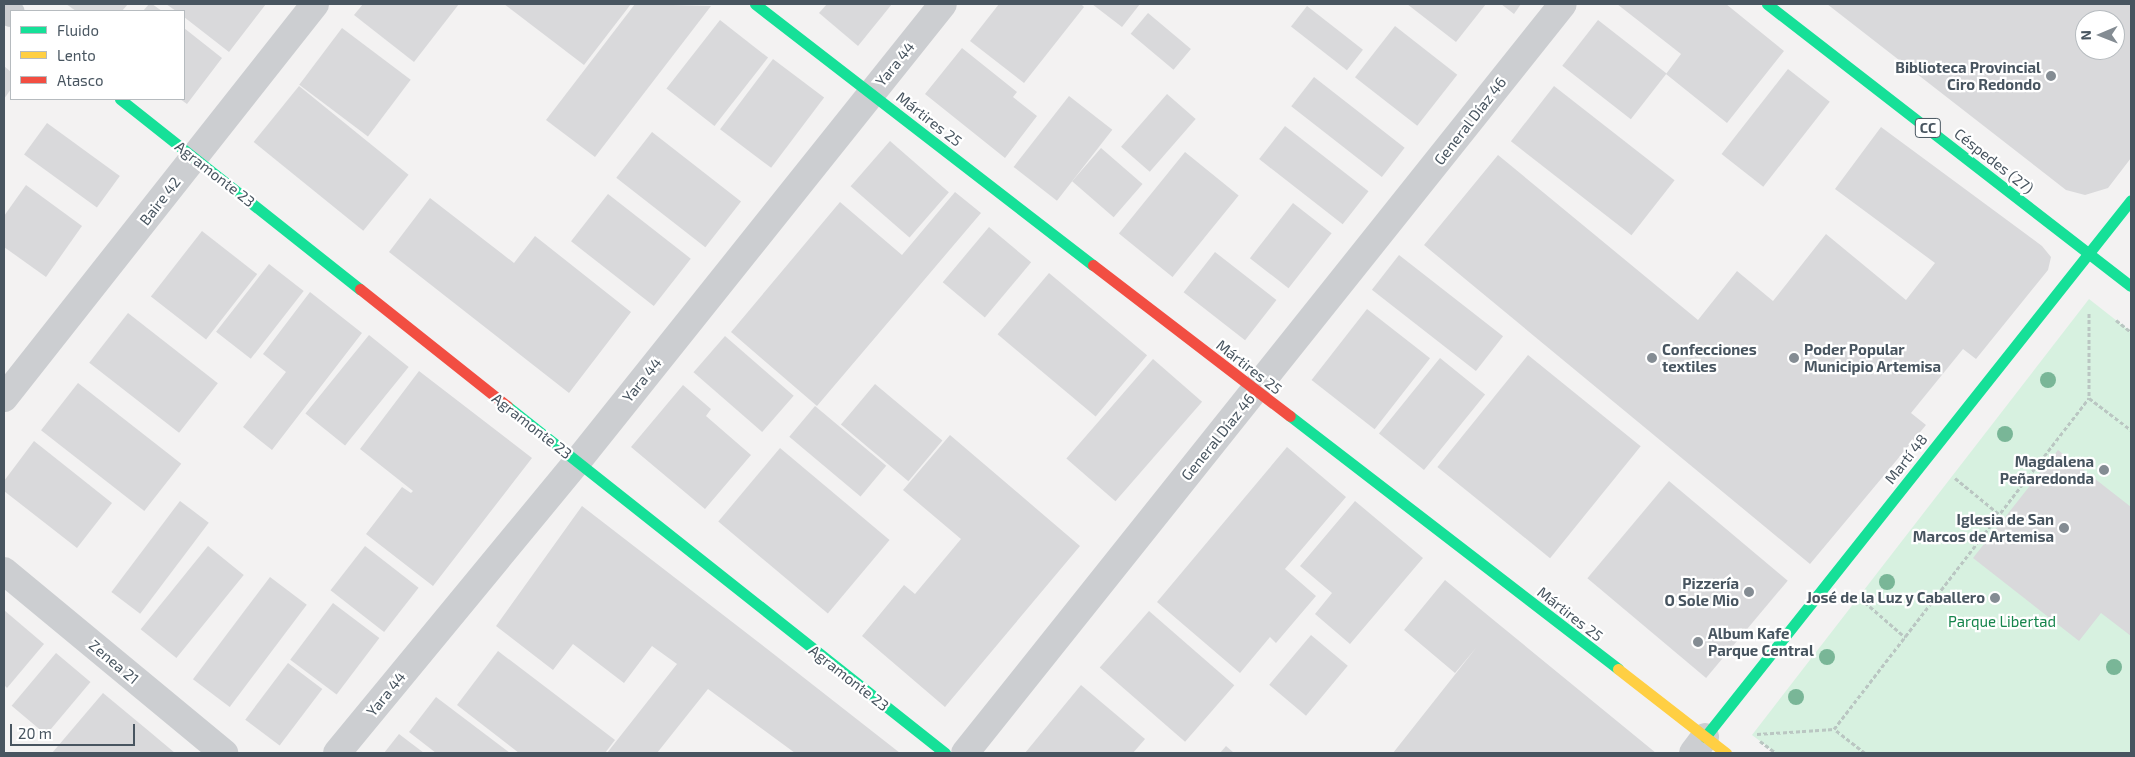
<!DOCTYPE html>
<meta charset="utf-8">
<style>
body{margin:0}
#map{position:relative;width:2135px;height:757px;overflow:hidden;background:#f3f2f2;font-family:"Exo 2",sans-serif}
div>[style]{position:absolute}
.green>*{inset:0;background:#d7f1e0}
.building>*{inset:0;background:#d9d9db;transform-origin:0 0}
.path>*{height:3px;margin-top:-1.5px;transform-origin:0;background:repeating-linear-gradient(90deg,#bac6c2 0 4px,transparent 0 6.5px)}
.street>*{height:28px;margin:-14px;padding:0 14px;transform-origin:14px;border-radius:14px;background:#ccced1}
.fast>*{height:11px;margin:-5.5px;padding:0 5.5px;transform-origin:5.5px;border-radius:5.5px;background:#16e098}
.slow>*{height:11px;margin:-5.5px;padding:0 5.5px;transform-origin:5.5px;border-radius:5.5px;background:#ffcf43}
.jam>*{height:11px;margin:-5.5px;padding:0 5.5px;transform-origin:5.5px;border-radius:5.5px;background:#f24e42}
.trees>*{width:16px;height:16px;margin:-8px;border-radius:50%;background:#79b697}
.dots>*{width:14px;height:14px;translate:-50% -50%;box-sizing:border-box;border:2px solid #fff;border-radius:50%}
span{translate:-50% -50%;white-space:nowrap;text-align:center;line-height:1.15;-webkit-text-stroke:4.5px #fff;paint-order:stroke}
.shield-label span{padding:1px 4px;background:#fff;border:1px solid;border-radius:4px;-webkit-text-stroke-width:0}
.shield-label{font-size:14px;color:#485560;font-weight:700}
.street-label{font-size:15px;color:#485560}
.poi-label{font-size:15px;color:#485560;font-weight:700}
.right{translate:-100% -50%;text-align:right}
.left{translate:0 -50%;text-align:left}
.park-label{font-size:15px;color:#15854c}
.frame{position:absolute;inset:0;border:5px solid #485560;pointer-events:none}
.legend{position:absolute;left:10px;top:10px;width:175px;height:90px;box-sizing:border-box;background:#fff;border:1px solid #b6bbbf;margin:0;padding:6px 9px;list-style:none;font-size:15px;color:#485560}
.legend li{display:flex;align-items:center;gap:10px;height:25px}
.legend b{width:25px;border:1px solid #b6bbbf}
.north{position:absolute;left:2075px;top:10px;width:50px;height:50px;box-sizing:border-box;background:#fff;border:1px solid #b6bbbf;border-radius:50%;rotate:269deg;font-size:14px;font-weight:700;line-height:20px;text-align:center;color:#485560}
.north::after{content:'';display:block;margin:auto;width:18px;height:22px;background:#848c93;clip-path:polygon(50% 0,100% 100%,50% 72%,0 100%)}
.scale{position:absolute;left:10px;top:724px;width:125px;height:22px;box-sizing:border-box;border:2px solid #485560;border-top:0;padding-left:6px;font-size:15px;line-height:18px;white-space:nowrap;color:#485560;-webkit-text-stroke:4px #fff;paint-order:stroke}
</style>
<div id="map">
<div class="green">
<i style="clip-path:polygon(2089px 299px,2131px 332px,2131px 753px,1776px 753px,1752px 735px)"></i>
</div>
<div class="building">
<i style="clip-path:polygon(66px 4px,128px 4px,122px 11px,76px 11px)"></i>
<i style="clip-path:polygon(149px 4px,152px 4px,162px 11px,143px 11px)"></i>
<i style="clip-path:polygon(166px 4px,266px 4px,229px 52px,184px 17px,184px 11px,176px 11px)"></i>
<i style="clip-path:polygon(363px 4px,459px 4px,414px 62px,354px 15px)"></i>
<i style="clip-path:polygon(504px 4px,631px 4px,584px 65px)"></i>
<i style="clip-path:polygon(635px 4px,711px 6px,595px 157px,546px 120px)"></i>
<i style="clip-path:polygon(827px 4px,892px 4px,858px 46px,819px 13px)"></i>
<i style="clip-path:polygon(999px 4px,1081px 4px,1084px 7px,1024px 83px,970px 41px)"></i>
<i style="clip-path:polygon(1092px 4px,1140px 4px,1122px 27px)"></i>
<i style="clip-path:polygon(1407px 4px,1486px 4px,1456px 42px)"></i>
<i style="clip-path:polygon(1501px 4px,1521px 4px,1514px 14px)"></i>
<i style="clip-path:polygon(1617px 4px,1726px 4px,1784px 51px,1727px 123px,1666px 74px,1681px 54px)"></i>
<i style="clip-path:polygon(evenodd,1827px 4px,2131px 4px,2131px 158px,2108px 188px,2085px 195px,2066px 190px,1827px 4px,2085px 20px,2115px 20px,2115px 50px,2085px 50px,2085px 20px)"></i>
<i style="left:1307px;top:6px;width:71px;height:26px;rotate:38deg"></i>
<i style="left:1148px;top:13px;width:56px;height:27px;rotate:40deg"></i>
<i style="left:720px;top:20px;width:61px;height:87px;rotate:38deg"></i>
<i style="left:1598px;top:20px;width:87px;height:58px;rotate:38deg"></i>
<i style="left:1395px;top:26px;width:79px;height:65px;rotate:38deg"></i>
<i style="clip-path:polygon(184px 28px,222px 58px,187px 104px,180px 99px,184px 99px)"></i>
<i style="left:342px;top:28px;width:86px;height:71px;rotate:37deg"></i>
<i style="clip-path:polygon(962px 48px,1017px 92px,1013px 97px,1037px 116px,1005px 158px,925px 94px)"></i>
<i style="left:773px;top:59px;width:64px;height:88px;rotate:37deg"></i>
<i style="clip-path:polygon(4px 66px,11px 72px,11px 89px,4px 99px)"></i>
<i style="left:1788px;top:69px;width:53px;height:108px;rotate:38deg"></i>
<i style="left:1314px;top:77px;width:115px;height:37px;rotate:38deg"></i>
<i style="left:299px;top:86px;width:141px;height:72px;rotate:39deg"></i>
<i style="left:1554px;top:86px;width:153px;height:70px;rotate:38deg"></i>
<i style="left:1167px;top:94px;width:38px;height:70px;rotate:41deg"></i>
<i style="left:1069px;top:96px;width:55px;height:90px;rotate:38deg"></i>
<i style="left:47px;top:123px;width:90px;height:39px;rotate:36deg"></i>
<i style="left:1285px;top:126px;width:106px;height:42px;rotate:38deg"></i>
<i style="clip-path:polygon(1881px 127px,2042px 246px,2051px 257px,2048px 270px,1976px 359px,1963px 349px,1911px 413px,1926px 425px,1810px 564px,1424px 245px,1498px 155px,1698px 320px,1737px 271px,1773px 301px,1826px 234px,1906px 300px,1935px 263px,1835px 189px)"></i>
<i style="left:652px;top:132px;width:113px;height:58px;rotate:38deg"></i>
<i style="left:890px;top:141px;width:78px;height:60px;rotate:41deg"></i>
<i style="left:1101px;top:148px;width:55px;height:44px;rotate:41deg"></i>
<i style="left:1185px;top:152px;width:69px;height:105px;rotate:39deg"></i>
<i style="clip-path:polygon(26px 185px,82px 226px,46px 277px,4px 247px,4px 216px)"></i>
<i style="clip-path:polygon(955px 192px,981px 213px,817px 406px,731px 332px,840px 202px,902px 255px)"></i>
<i style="left:608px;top:194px;width:105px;height:60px;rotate:38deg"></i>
<i style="clip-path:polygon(430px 198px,514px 263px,535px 236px,631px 312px,569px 393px,389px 252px)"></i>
<i style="left:1293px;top:203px;width:49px;height:70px;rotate:38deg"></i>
<i style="left:989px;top:227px;width:55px;height:72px;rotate:40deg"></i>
<i style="left:202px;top:231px;width:70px;height:83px;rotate:38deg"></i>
<i style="left:1215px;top:252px;width:78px;height:51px;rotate:38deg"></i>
<i style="left:1399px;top:255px;width:132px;height:44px;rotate:38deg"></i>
<i style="left:269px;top:264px;width:44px;height:86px;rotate:38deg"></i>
<i style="left:1049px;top:273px;width:128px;height:80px;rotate:40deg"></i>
<i style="clip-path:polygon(310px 292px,362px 333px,272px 450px,243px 427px,286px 372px,263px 354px)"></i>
<i style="left:1367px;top:309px;width:80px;height:90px;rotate:38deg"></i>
<i style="left:128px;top:313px;width:114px;height:63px;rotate:38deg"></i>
<i style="left:369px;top:335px;width:51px;height:101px;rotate:39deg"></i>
<i style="left:725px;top:336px;width:91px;height:48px;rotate:41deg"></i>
<i style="left:1528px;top:355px;width:145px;height:144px;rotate:39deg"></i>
<i style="left:1440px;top:358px;width:58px;height:97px;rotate:39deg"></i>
<i style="left:1153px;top:359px;width:65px;height:132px;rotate:41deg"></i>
<i style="clip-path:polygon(419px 371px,532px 458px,433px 586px,366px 534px,402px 487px,411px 493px,413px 491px,360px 449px)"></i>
<i style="left:78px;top:383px;width:131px;height:60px;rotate:38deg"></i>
<i style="left:875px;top:384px;width:88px;height:53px;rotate:40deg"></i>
<i style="clip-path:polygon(683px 385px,711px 409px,706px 416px,751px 455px,705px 509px,631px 447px)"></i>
<i style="left:815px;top:406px;width:93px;height:40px;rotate:40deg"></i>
<i style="clip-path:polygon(950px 435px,1080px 546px,945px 707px,862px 636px,904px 585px,915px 594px,961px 539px,903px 490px)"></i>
<i style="clip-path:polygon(34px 441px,112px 503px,77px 548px,4px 491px,4px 481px)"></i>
<i style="clip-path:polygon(1287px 447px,1346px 497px,1285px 569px,1316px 596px,1276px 643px,1270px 637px,1240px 673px,1157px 602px)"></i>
<i style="left:780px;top:448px;width:143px;height:96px;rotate:40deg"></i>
<i style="clip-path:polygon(2058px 450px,2131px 507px,2131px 636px,2101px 613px,2079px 641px,1973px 558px)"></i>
<i style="left:1669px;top:481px;width:155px;height:127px;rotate:40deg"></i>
<i style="left:180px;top:501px;width:36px;height:114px;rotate:37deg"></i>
<i style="clip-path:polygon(1355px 501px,1423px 558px,1350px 644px,1315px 614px,1332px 593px,1300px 566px)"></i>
<i style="clip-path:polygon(582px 506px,771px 652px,900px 753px,795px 753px,708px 689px,657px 753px,607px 753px,677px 664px,652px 646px,624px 683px,573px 644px,553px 670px,496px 626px)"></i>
<i style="left:208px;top:546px;width:46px;height:107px;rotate:39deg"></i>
<i style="left:365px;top:546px;width:68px;height:56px;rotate:38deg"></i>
<i style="left:270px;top:577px;width:46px;height:128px;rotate:37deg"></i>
<i style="clip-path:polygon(1445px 580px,1496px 622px,1656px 753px,1393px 753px,1476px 648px,1455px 673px,1404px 630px)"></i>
<i style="left:333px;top:603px;width:58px;height:71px;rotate:37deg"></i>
<i style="clip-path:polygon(4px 610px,44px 644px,7px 688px,4px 685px)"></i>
<i style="left:1149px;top:611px;width:113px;height:75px;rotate:41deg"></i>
<i style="left:1311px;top:635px;width:48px;height:65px;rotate:40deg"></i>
<i style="clip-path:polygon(498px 651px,615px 740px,605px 753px,519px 753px,457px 705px)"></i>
<i style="left:56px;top:653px;width:45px;height:69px;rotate:40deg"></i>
<i style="left:288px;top:663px;width:43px;height:71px;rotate:37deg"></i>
<i style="clip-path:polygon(1081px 685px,1145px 739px,1133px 753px,1025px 753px)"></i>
<i style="clip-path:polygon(103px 693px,150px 732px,175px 753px,52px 753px)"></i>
<i style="clip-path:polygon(436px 697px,510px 753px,436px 753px,409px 732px)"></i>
<i style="clip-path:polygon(399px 734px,424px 753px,384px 753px)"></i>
<i style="clip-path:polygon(1226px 746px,1234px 753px,1220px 753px)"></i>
</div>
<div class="path">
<i style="left:2089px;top:313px;width:85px;rotate:90deg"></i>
<i style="left:2116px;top:320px;width:19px;rotate:39deg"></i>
<i style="left:1955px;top:478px;width:57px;rotate:39.3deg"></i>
<i style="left:1860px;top:598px;width:60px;rotate:40.9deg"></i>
<i style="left:1757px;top:734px;width:77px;rotate:-3.7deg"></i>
<i style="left:1760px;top:741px;width:20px;rotate:37deg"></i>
<i style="left:1865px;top:753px;width:39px;rotate:-142deg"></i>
<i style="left:1834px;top:729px;width:418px;rotate:-52.4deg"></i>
<i style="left:2089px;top:398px;width:53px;rotate:37.3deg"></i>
</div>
<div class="street">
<i style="left:4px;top:7px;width:9px;rotate:41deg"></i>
<i style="left:4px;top:398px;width:502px;rotate:-51.71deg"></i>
<i style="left:4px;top:571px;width:286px;rotate:39.6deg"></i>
<i style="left:337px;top:753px;width:377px;rotate:-50.5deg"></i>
<i style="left:577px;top:462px;width:586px;rotate:-51.37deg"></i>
<i style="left:965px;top:753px;width:958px;rotate:-51.4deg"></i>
<i style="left:1693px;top:753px;width:20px;rotate:-53deg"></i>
</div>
<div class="fast">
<i style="left:755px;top:4px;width:427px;rotate:37.7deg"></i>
<i style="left:1767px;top:4px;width:460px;rotate:37.8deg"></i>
<i style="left:120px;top:99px;width:306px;rotate:38.4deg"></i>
<i style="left:507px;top:406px;width:559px;rotate:38.39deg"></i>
<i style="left:1290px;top:416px;width:414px;rotate:37.6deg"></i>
<i style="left:1705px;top:737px;width:685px;rotate:-51.58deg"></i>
</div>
<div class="slow">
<i style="left:1618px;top:669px;width:137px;rotate:37.9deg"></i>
</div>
<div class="jam">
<i style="left:1093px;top:265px;width:248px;rotate:37.5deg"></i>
<i style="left:360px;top:289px;width:188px;rotate:38.5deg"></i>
</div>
<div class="trees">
<i style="left:2048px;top:380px"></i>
<i style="left:2005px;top:434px"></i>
<i style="left:1887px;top:582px"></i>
<i style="left:1827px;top:657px"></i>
<i style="left:2114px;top:667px"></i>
<i style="left:1796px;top:697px"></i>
</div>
<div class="dots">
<i style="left:2051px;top:76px;background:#848c93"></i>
<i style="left:1652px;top:358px;background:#848c93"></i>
<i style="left:1794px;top:358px;background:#848c93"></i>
<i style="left:2104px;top:470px;background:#848c93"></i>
<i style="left:2064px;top:528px;background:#848c93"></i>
<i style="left:1749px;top:592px;background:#848c93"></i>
<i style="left:1995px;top:598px;background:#848c93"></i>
<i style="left:1698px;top:642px;background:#848c93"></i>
</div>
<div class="shield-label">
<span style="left:1928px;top:128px">CC</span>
</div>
<div class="street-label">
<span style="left:895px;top:64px;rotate:-51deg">Yara 44</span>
<span style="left:929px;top:119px;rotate:38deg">Mártires 25</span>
<span style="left:1470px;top:121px;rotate:-52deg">General Díaz 46</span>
<span style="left:1994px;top:161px;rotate:38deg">Céspedes (27)</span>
<span style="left:215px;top:174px;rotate:38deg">Agramonte 23</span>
<span style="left:160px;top:201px;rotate:-52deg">Baire 42</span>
<span style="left:1249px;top:367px;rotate:38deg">Mártires 25</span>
<span style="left:642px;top:380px;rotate:-51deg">Yara 44</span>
<span style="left:532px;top:426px;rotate:38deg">Agramonte 23</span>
<span style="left:1218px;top:437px;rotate:-51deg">General Díaz 46</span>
<span style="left:1906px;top:459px;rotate:-52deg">Martí 48</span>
<span style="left:1570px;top:614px;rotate:38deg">Mártires 25</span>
<span style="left:114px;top:662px;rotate:40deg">Zenea 21</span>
<span style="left:849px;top:678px;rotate:38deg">Agramonte 23</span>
<span style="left:386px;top:694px;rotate:-51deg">Yara 44</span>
</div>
<div class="poi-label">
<span class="right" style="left:2041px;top:76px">Biblioteca Provincial<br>Ciro Redondo</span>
<span class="left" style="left:1662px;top:358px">Confecciones<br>textiles</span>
<span class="left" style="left:1804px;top:358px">Poder Popular<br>Municipio Artemisa</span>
<span class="right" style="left:2094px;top:470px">Magdalena<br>Peñaredonda</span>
<span class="right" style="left:2054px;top:528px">Iglesia de San<br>Marcos de Artemisa</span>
<span class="right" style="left:1739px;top:592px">Pizzería<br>O Sole Mio</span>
<span class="right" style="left:1985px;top:598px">José de la Luz y Caballero</span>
<span class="left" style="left:1708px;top:642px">Album Kafe<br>Parque Central</span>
</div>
<div class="park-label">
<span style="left:2002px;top:622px">Parque Libertad</span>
</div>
<div class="frame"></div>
<ul class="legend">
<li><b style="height:6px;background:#16e098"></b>Fluido</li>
<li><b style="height:6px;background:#ffcf43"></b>Lento</li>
<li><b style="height:6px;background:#f24e42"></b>Atasco</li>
</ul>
<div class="north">N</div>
<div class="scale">20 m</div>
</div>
